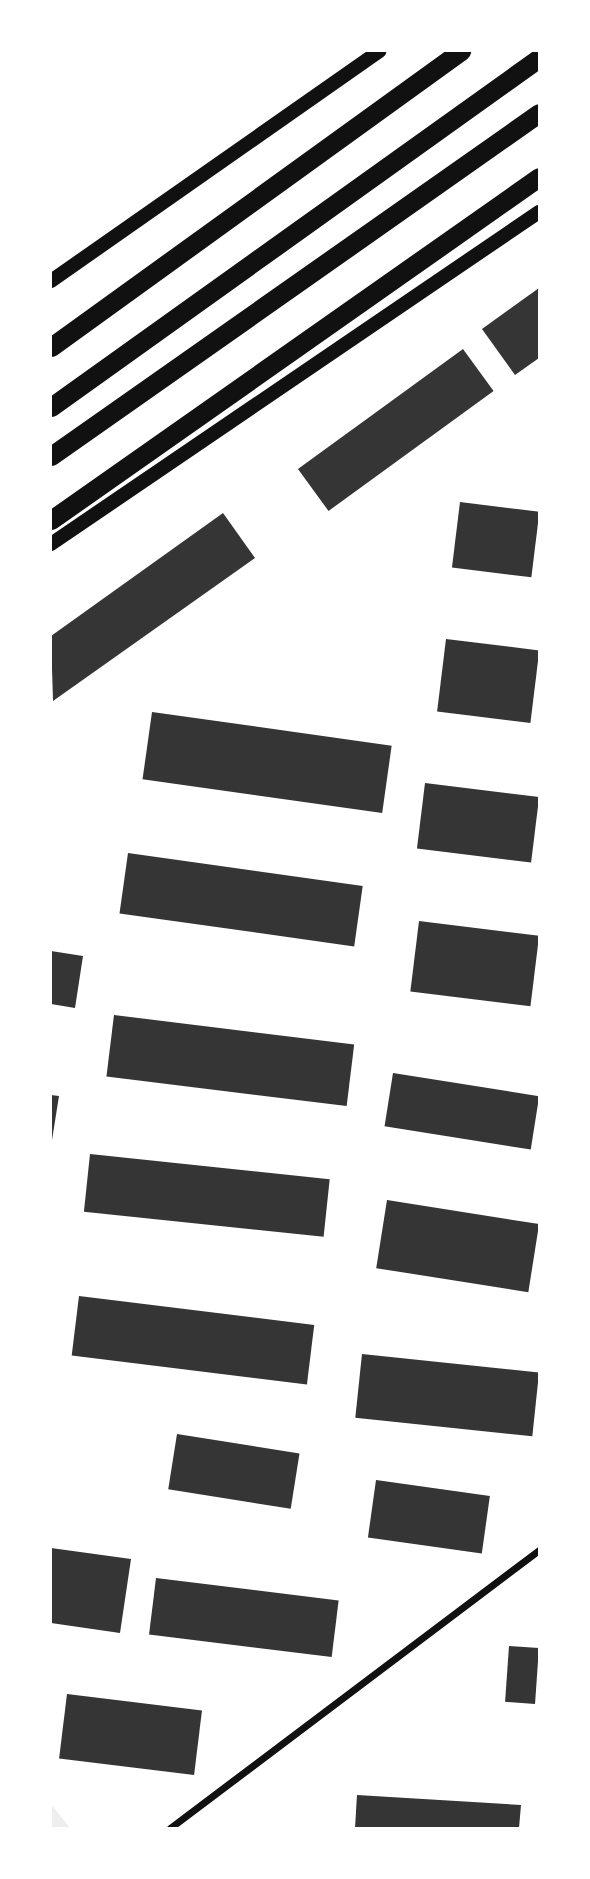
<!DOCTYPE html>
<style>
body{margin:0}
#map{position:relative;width:590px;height:1879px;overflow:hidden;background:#fff;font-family:Georgia,serif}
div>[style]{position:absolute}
.green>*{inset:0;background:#eee}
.building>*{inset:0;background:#353535;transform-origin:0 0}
.minor>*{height:7px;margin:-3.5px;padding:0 3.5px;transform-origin:3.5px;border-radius:3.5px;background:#111}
.secondary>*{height:14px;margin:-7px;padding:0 7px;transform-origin:7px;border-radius:7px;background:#111}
.trunk>*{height:19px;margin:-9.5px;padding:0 9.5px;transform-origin:9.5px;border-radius:9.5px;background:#111}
span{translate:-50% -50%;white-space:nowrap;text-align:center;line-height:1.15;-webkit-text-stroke:7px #fff;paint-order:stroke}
.frame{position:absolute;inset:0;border:52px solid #fff;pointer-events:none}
</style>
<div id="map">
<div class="green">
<i style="clip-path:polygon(51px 1804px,70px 1828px,51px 1828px)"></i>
</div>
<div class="building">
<i style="clip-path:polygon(539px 288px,539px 358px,515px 375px,482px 329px)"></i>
<i style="left:463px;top:349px;width:52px;height:204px;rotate:54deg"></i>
<i style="left:460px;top:502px;width:80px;height:66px;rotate:7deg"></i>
<i style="clip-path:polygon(223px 513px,255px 558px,53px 701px,51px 636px)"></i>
<i style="left:446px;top:639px;width:94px;height:73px;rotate:7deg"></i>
<i style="left:152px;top:712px;width:242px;height:68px;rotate:8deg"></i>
<i style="left:425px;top:783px;width:115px;height:66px;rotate:7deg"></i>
<i style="left:128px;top:853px;width:237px;height:61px;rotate:8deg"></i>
<i style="left:419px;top:921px;width:121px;height:71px;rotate:7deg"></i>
<i style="clip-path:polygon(51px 951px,83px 956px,75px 1008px,51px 1004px)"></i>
<i style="left:114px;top:1015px;width:242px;height:62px;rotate:7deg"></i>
<i style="left:393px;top:1073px;width:148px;height:54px;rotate:9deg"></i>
<i style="clip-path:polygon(51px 1095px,59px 1096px,52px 1140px,51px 1140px)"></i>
<i style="left:90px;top:1154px;width:241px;height:58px;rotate:6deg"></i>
<i style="left:387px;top:1200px;width:154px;height:69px;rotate:9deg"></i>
<i style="left:79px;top:1296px;width:237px;height:60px;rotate:7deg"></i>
<i style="left:362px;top:1354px;width:178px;height:64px;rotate:6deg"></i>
<i style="left:177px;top:1434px;width:124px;height:56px;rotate:9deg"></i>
<i style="left:376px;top:1480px;width:115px;height:58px;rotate:8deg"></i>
<i style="clip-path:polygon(51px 1548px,131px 1559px,120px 1633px,51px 1623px)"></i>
<i style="left:156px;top:1578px;width:184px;height:57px;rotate:7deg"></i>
<i style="left:509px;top:1646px;width:30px;height:56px;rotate:4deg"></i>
<i style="left:67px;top:1694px;width:136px;height:65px;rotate:7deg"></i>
<i style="clip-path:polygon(357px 1795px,521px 1805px,519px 1828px,355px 1828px)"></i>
</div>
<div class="minor">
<i style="left:170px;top:1828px;width:462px;rotate:-37deg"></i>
</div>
<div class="secondary">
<i style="left:51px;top:281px;width:401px;rotate:-35deg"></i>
<i style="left:51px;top:544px;width:590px;rotate:-34.23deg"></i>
</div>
<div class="trunk">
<i style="left:51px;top:347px;width:506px;rotate:-35.83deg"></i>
<i style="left:51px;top:407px;width:600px;rotate:-35.57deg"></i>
<i style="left:51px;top:456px;width:596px;rotate:-35.1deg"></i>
<i style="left:51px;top:520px;width:596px;rotate:-35.1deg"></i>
</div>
<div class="frame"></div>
</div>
